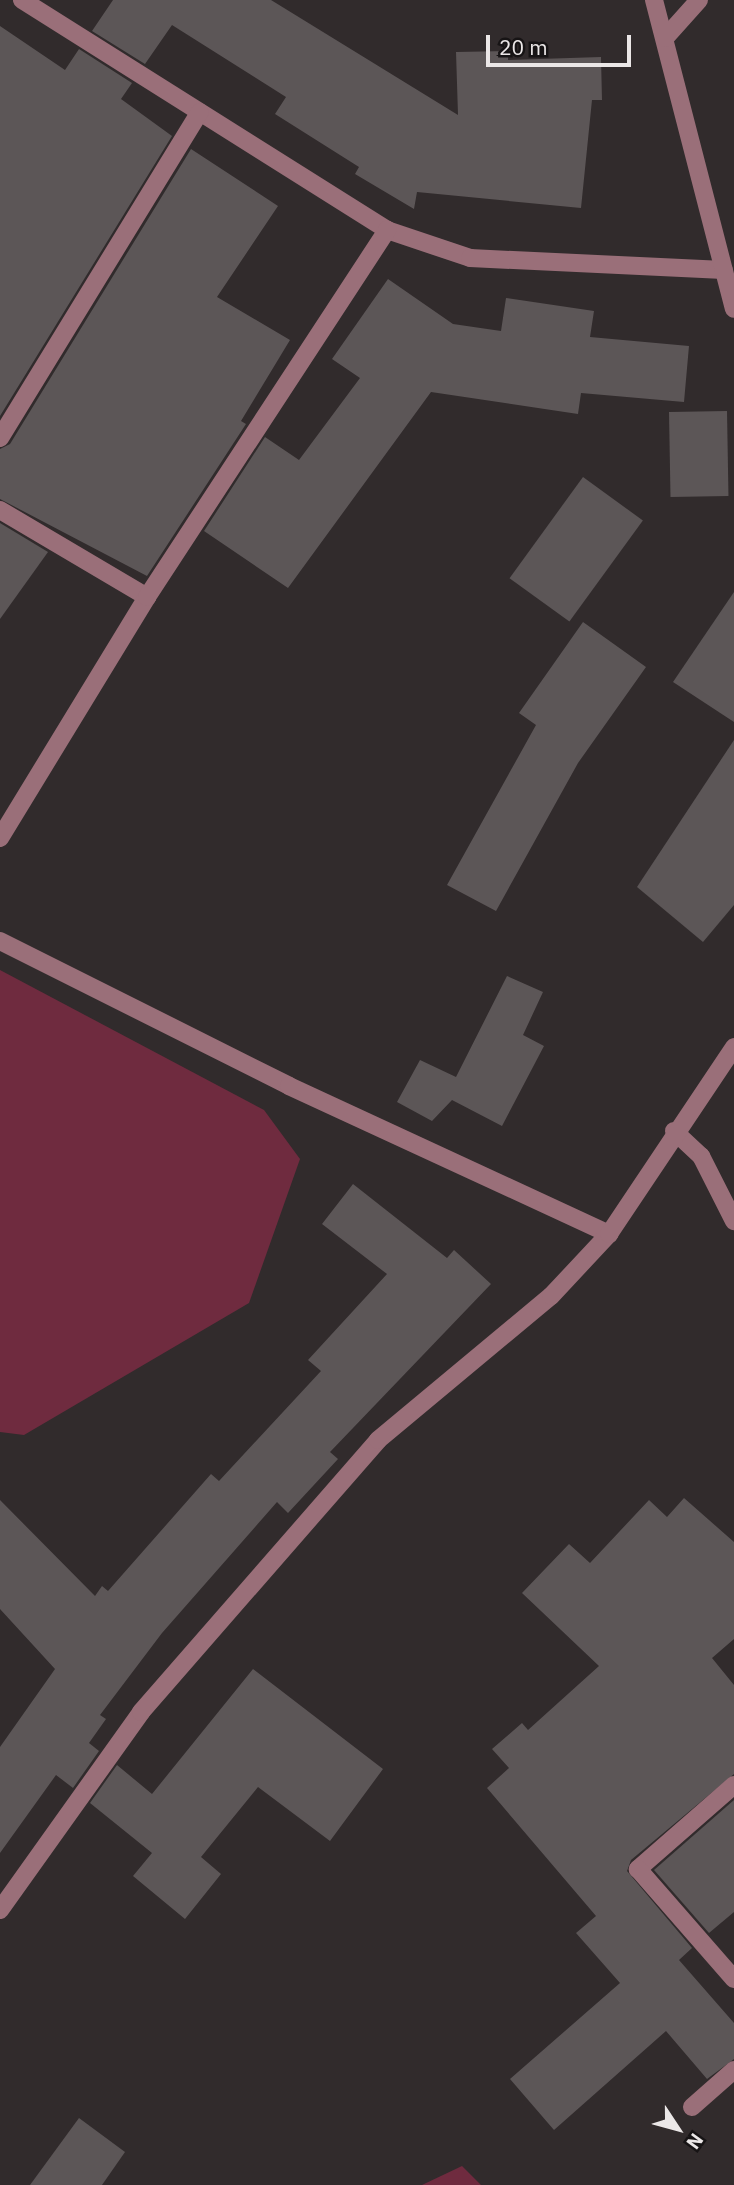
<!DOCTYPE html>
<style>
body{margin:0}
#map{position:relative;width:734px;height:2185px;overflow:hidden;background:#312b2c;font-family:"IBM Plex Sans",sans-serif}
div>[style]{position:absolute}
.green>*{inset:0;background:#6f2b3f}
.building>*{inset:0;background:#5c5657;transform-origin:0 0}
.minor>*{height:18px;margin:-9px;padding:0 9px;transform-origin:9px;border-radius:9px;background:#9a6f79}
span{translate:-50% -50%;white-space:nowrap;text-align:center;line-height:1.15;-webkit-text-stroke:5px #171415;paint-order:stroke}
.north{position:absolute;left:643px;top:2094px;width:70px;height:70px;-webkit-text-stroke:5px #171415;paint-order:stroke;rotate:126deg;font-size:19px;font-weight:700;line-height:28px;text-align:center;color:#ebe7e7}
.north::after{content:'';display:block;margin:auto;width:24px;height:32px;background:#ebe7e7;clip-path:polygon(50% 0,100% 100%,50% 72%,0 100%)}
.scale{position:absolute;left:486px;top:35px;width:145px;height:32px;box-sizing:border-box;border:4px solid #ebe7e7;border-top:0;padding-left:9px;font-size:21px;line-height:24px;white-space:nowrap;color:#ebe7e7;-webkit-text-stroke:5px #171415;paint-order:stroke}
</style>
<div id="map">
<div class="green">
<i style="clip-path:polygon(0 970px,264px 1110px,300px 1159px,249px 1303px,24px 1435px,0 1432px)"></i>
<i style="clip-path:polygon(462px 2166px,481px 2185px,422px 2185px)"></i>
</div>
<div class="building">
<i style="clip-path:polygon(113px 0,271px 0,458px 115px,456px 52px,508px 51px,508px 60px,601px 57px,602px 100px,592px 100px,581px 208px,417px 192px,414px 209px,355px 174px,359px 167px,275px 114px,286px 97px,172px 25px,145px 64px,92px 31px)"></i>
<i style="clip-path:polygon(0 26px,65px 70px,79px 49px,132px 83px,121px 99px,172px 136px,0 416px)"></i>
<i style="clip-path:polygon(191px 149px,278px 206px,217px 297px,290px 340px,241px 421px,246px 424px,147px 576px,0 499px,0 449px,10px 444px)"></i>
<i style="clip-path:polygon(388px 279px,453px 324px,501px 331px,506px 298px,594px 311px,590px 337px,689px 346px,684px 402px,581px 393px,578px 414px,431px 392px,288px 588px,204px 531px,265px 437px,299px 460px,360px 378px,332px 359px)"></i>
<i style="left:727px;top:411px;width:85px;height:58px;rotate:89deg"></i>
<i style="left:583px;top:477px;width:74px;height:125px;rotate:36deg"></i>
<i style="clip-path:polygon(0 523px,48px 552px,0 619px)"></i>
<i style="clip-path:polygon(734px 592px,734px 722px,673px 682px)"></i>
<i style="clip-path:polygon(583px 622px,646px 667px,578px 763px,496px 911px,447px 885px,536px 725px,519px 713px)"></i>
<i style="clip-path:polygon(734px 740px,734px 905px,703px 942px,637px 887px)"></i>
<i style="clip-path:polygon(507px 976px,543px 992px,523px 1035px,544px 1046px,502px 1126px,452px 1100px,432px 1121px,397px 1102px,420px 1060px,456px 1077px)"></i>
<i style="clip-path:polygon(353px 1184px,447px 1258px,454px 1250px,491px 1284px,330px 1452px,338px 1459px,288px 1513px,277px 1502px,162px 1633px,100px 1715px,106px 1719px,89px 1743px,99px 1751px,73px 1788px,56px 1775px,0 1853px,0 1747px,55px 1669px,0 1609px,0 1500px,95px 1596px,102px 1586px,108px 1591px,211px 1474px,219px 1481px,321px 1371px,308px 1360px,387px 1274px,322px 1224px)"></i>
<i style="clip-path:polygon(684px 1498px,734px 1542px,734px 1639px,712px 1658px,734px 1685px,734px 1774px,631px 1860px,627px 1871px,692px 1948px,679px 1960px,734px 2023px,734px 2059px,707px 2079px,666px 2031px,554px 2130px,510px 2079px,620px 1983px,576px 1933px,596px 1916px,487px 1788px,509px 1768px,492px 1749px,522px 1723px,528px 1730px,599px 1666px,522px 1593px,569px 1544px,590px 1563px,649px 1500px,667px 1517px)"></i>
<i style="clip-path:polygon(253px 1669px,383px 1769px,330px 1841px,258px 1787px,201px 1857px,221px 1874px,185px 1919px,133px 1876px,152px 1853px,90px 1803px,117px 1765px,152px 1794px)"></i>
<i style="clip-path:polygon(734px 1800px,734px 1912px,709px 1933px,654px 1870px)"></i>
<i style="clip-path:polygon(79px 2118px,125px 2152px,102px 2185px,30px 2185px)"></i>
</div>
<div class="minor">
<i style="left:22px;top:0;width:431px;rotate:32.2deg"></i>
<i style="left:387px;top:230px;width:88px;rotate:18.6deg"></i>
<i style="left:470px;top:258px;width:254px;rotate:2.7deg"></i>
<i style="left:654px;top:0;width:319px;rotate:75.5deg"></i>
<i style="left:665px;top:38px;width:51px;rotate:-48.2deg"></i>
<i style="left:0;top:438px;width:382px;rotate:-58.5deg"></i>
<i style="left:0;top:510px;width:171px;rotate:30.6deg"></i>
<i style="left:0;top:838px;width:282px;rotate:-58.6deg"></i>
<i style="left:147px;top:597px;width:439px;rotate:-56.8deg"></i>
<i style="left:0;top:941px;width:323px;rotate:26.6deg"></i>
<i style="left:289px;top:1086px;width:353px;rotate:24.8deg"></i>
<i style="left:674px;top:1131px;width:37px;rotate:43deg"></i>
<i style="left:701px;top:1156px;width:73px;rotate:63.1deg"></i>
<i style="left:734px;top:1785px;width:128px;rotate:138.8deg"></i>
<i style="left:638px;top:1869px;width:146px;rotate:48.9deg"></i>
<i style="left:0;top:1910px;width:243px;rotate:-54.5deg"></i>
<i style="left:141px;top:1712px;width:361px;rotate:-48.9deg"></i>
<i style="left:378px;top:1440px;width:225px;rotate:-39.8deg"></i>
<i style="left:551px;top:1296px;width:85px;rotate:-46.9deg"></i>
<i style="left:609px;top:1234px;width:225px;rotate:-56.2deg"></i>
<i style="left:692px;top:2107px;width:56px;rotate:-41.4deg"></i>
</div>
<div class="north">N</div>
<div class="scale">20 m</div>
</div>
